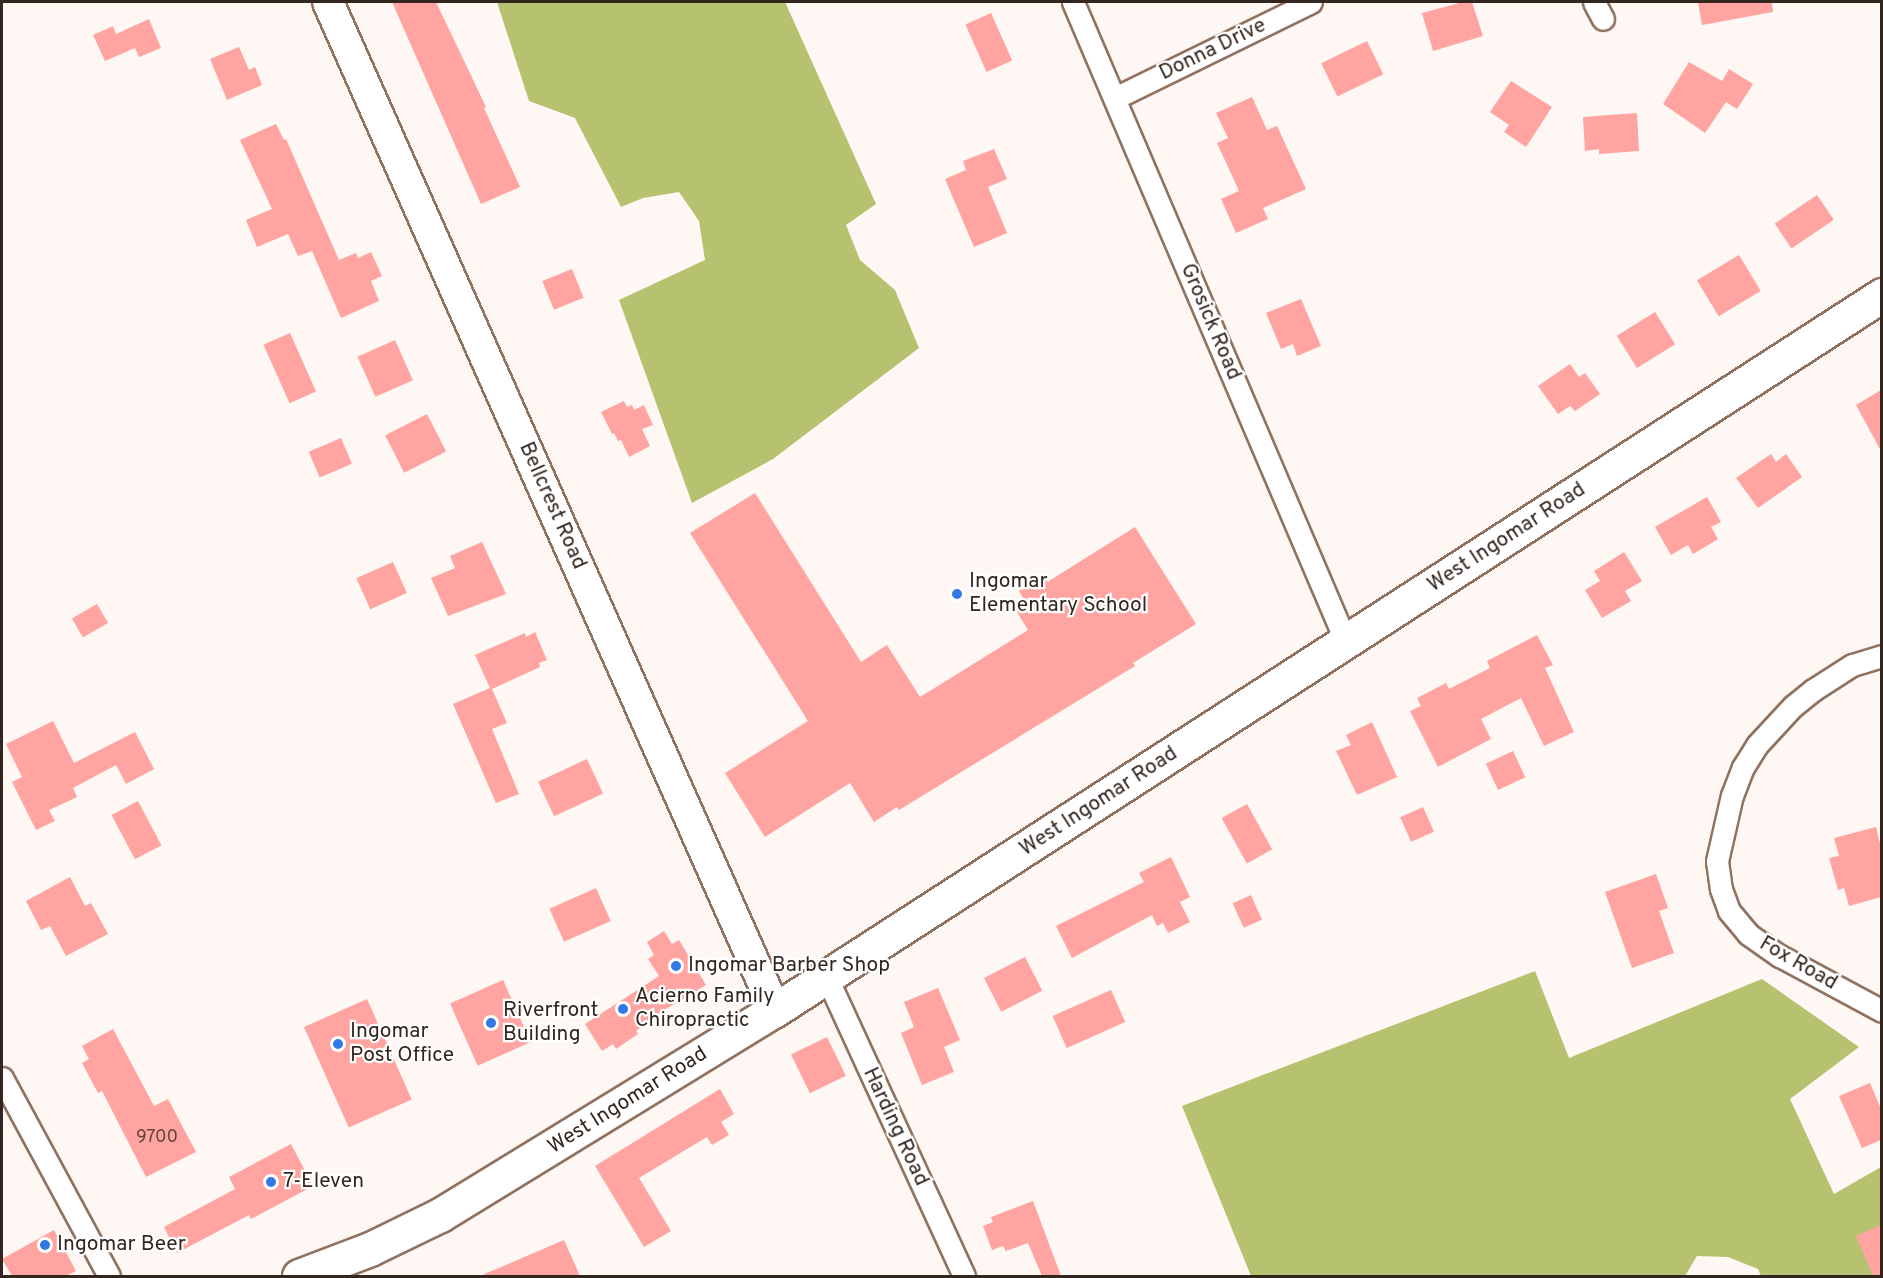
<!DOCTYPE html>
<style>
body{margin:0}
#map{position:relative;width:1883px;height:1278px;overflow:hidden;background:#fef7f3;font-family:Overpass,sans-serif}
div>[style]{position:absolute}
.forest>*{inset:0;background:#b6c26f}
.building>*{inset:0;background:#ffa4a0;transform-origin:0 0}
.roads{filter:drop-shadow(2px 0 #907260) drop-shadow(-2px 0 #907260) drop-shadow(0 2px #907260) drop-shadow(0 -2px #907260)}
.street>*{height:21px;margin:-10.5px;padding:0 10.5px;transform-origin:10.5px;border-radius:10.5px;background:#fff}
.secondary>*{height:30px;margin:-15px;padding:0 15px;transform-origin:15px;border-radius:15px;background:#fff}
.primary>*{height:33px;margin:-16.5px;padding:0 16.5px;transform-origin:16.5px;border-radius:16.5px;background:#fff}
.dots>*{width:16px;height:16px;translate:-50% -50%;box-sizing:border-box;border:3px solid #fff;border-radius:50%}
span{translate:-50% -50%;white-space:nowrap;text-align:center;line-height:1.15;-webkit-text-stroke:4.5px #fff;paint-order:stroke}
.number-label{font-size:18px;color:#66463f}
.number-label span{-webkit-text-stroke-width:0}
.street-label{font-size:21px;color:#33261f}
.poi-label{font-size:21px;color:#33261f}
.left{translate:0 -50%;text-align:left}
.frame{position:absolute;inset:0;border:3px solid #33261f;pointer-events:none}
</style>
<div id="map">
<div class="forest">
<i style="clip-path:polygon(497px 2px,785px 2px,876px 204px,846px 225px,860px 260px,895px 290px,919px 348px,773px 459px,692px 503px,619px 300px,705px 260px,699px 221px,679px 192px,643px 198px,621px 207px,575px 118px,529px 101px)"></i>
<i style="clip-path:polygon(1535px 971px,1569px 1058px,1762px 979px,1859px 1047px,1790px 1099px,1834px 1194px,1881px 1167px,1881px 1276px,1761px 1276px,1758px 1269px,1728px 1257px,1697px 1256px,1685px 1276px,1251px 1276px,1182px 1106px)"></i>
</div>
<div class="building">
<i style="clip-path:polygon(392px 2px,436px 2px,486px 107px,484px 108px,520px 187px,481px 204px)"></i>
<i style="clip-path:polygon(1463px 2px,1472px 2px,1483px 36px,1433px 51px,1422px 13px)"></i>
<i style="clip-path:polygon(1698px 2px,1772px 2px,1773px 12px,1702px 25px)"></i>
<i style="left:991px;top:13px;width:52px;height:28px;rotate:66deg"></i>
<i style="clip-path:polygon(149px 19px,161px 48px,139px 57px,135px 48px,105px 61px,93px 35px,113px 26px,116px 34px)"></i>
<i style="left:1367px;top:41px;width:37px;height:51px;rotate:64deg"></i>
<i style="clip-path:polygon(239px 47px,249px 70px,255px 67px,262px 85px,227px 100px,210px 59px)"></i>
<i style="clip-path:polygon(1689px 62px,1722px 81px,1729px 69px,1753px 84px,1737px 109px,1726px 102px,1705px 133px,1663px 104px)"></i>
<i style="clip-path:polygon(1511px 81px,1552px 107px,1526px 147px,1504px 132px,1509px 125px,1490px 112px)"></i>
<i style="clip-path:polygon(1252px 97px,1267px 130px,1277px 126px,1306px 189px,1263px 208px,1268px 219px,1236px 233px,1221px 199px,1239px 191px,1217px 143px,1228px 138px,1216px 113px)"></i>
<i style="clip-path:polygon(1637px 113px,1639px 151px,1599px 154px,1599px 149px,1585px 151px,1583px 117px)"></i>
<i style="clip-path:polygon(276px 124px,284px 140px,286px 139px,339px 260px,356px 253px,358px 258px,371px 252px,382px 276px,371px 281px,379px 301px,341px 318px,312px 251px,298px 256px,288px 234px,257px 247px,246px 220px,272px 209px,240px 140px)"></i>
<i style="clip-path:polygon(994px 149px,1007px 179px,988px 187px,1007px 233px,974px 247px,945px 179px,966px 170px,963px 161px)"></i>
<i style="left:1817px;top:195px;width:30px;height:51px;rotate:56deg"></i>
<i style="left:1739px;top:255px;width:42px;height:49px;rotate:59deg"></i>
<i style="left:572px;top:269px;width:31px;height:32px;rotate:68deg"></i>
<i style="clip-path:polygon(1301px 299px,1321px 346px,1297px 356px,1293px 344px,1281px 349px,1266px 313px)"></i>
<i style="left:1655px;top:312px;width:38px;height:45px;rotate:58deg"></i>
<i style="left:290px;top:333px;width:64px;height:29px;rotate:66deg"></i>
<i style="left:395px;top:340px;width:44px;height:41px;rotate:66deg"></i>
<i style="clip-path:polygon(1570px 364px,1579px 377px,1585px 373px,1600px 394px,1575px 411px,1570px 406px,1558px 414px,1538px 386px)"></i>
<i style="clip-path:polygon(1881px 390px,1881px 451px,1856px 405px)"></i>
<i style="clip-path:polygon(624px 401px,627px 407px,632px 405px,634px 410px,644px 405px,653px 425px,642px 429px,650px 446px,629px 457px,621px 440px,618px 441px,614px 433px,612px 434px,601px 412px)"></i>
<i style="left:427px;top:414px;width:42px;height:47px;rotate:63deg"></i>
<i style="left:341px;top:438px;width:28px;height:35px;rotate:67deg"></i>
<i style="clip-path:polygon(1771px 454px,1776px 462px,1786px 454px,1802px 477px,1758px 508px,1736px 478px)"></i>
<i style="clip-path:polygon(755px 493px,861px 662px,887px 645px,920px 697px,1028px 630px,1012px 604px,1023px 598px,1019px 591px,1045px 575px,1049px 581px,1135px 527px,1196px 624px,1133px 663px,1135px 666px,899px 810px,897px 807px,874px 822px,850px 783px,765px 837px,725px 773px,808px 721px,690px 533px)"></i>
<i style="clip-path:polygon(1707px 497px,1721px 522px,1711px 527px,1718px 539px,1693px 554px,1688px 545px,1671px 555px,1655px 527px)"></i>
<i style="clip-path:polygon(482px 542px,506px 594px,448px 616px,431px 578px,455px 568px,450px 556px)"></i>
<i style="clip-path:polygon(1624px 552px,1642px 581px,1625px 591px,1631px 601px,1602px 618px,1585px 590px,1600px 581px,1594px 571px)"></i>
<i style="left:393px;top:562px;width:34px;height:40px;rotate:66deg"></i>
<i style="left:97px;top:604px;width:22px;height:29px;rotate:60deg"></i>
<i style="clip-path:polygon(535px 632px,547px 660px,539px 663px,540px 667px,492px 689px,507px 723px,492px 729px,519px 794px,496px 803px,453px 704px,490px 688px,475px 655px,525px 633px,526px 637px)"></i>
<i style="clip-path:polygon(1537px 635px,1553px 665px,1545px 668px,1574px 732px,1544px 746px,1521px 698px,1481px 719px,1491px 739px,1438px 767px,1410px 711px,1421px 706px,1417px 698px,1446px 683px,1449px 689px,1490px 668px,1487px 661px)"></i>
<i style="clip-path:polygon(53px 721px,74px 763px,135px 732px,154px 769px,126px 784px,116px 765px,73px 788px,77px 797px,49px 810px,55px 821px,36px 830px,12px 782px,22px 777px,6px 744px)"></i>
<i style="clip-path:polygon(1372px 722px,1397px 777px,1357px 795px,1336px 751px,1351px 745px,1346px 735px)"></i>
<i style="left:1513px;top:751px;width:29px;height:30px;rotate:65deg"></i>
<i style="left:587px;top:759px;width:38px;height:54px;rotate:65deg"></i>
<i style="left:138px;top:801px;width:50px;height:30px;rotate:62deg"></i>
<i style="left:1247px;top:804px;width:52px;height:29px;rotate:61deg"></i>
<i style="left:1423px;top:807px;width:27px;height:25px;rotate:66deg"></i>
<i style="clip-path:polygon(1876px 827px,1881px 848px,1881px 897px,1849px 906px,1844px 888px,1838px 890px,1829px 858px,1839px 856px,1834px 838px)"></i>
<i style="clip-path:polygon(1171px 857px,1190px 897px,1180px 902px,1190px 922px,1168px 933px,1163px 923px,1157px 926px,1152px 915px,1072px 958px,1056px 926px,1144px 882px,1139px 873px)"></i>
<i style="clip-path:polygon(1656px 874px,1668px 908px,1659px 911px,1674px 953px,1632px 968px,1605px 892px)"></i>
<i style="clip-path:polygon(70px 877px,85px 906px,91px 903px,108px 934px,66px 956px,50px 926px,41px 930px,26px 901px)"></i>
<i style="left:596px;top:888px;width:36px;height:51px;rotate:66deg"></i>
<i style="left:1251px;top:895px;width:27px;height:20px;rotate:66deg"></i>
<i style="clip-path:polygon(664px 931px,672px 944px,679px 940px,706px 985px,646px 1021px,648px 1023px,636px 1031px,638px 1034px,616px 1049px,613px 1044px,602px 1051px,585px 1024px,659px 976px,648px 959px,654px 955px,647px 942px)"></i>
<i style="left:1025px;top:957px;width:38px;height:46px;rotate:63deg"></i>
<i style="left:503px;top:980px;width:68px;height:58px;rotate:66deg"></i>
<i style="clip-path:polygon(938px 988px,960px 1040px,944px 1047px,954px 1072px,922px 1085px,901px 1033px,914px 1027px,904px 1002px)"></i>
<i style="left:1111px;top:990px;width:35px;height:64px;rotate:66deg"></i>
<i style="left:367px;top:999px;width:110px;height:69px;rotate:66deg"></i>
<i style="clip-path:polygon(113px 1029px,154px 1106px,168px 1099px,196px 1152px,146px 1177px,102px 1091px,98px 1093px,82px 1063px,89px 1059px,82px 1046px)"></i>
<i style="left:827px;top:1037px;width:43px;height:40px;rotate:64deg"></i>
<i style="clip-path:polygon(1870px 1083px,1881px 1109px,1881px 1140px,1862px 1148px,1839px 1096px)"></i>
<i style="clip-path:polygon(720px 1089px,734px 1114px,721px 1122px,729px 1135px,712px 1145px,707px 1137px,639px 1178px,671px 1231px,644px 1247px,595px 1166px)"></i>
<i style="clip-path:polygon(291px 1144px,313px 1186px,251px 1219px,249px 1215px,177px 1253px,164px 1227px,235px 1189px,229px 1177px)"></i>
<i style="clip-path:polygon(1033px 1201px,1061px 1276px,1042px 1276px,1028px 1243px,1006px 1251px,1003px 1246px,992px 1250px,983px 1226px,993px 1222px,991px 1217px)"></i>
<i style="clip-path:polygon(1881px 1225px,1881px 1276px,1873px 1276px,1856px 1236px)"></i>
<i style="clip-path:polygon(54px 1230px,76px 1271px,66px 1276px,12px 1276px,2px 1259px)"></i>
<i style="clip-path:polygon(564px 1240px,580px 1276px,480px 1276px)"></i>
</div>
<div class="roads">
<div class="street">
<i style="left:1073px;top:2px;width:696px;rotate:66.9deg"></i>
<i style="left:1594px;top:2px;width:19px;rotate:62deg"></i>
<i style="left:1115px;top:98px;width:218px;rotate:-26.1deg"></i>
<i style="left:1882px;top:656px;width:31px;rotate:163deg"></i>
<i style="left:1852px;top:665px;width:46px;rotate:147.3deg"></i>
<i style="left:1813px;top:690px;width:26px;rotate:141deg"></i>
<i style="left:1793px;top:706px;width:53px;rotate:132.7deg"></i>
<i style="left:1757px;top:745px;width:26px;rotate:122deg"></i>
<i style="left:1743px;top:767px;width:30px;rotate:111deg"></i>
<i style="left:1732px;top:795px;width:68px;rotate:102.8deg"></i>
<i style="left:1717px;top:861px;width:28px;rotate:82deg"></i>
<i style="left:1721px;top:889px;width:23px;rotate:70deg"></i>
<i style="left:1729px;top:911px;width:30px;rotate:50deg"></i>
<i style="left:1748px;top:934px;width:39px;rotate:35deg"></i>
<i style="left:1780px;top:956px;width:116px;rotate:28.3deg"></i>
<i style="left:827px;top:978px;width:328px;rotate:65.3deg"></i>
<i style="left:2px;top:1078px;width:225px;rotate:61.6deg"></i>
</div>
<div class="secondary">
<i style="left:328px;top:2px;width:1103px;rotate:66.08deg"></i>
</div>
<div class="primary">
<i style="left:299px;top:1276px;width:76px;rotate:-20.8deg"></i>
<i style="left:370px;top:1249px;width:78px;rotate:-25.9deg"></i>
<i style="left:440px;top:1215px;width:393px;rotate:-31.5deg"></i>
<i style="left:775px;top:1010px;width:1318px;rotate:-32.86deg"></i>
</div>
</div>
<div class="dots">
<i style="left:957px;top:594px;background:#3478e6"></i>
<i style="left:676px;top:966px;background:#3478e6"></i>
<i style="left:623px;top:1009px;background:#3478e6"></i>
<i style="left:491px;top:1023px;background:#3478e6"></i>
<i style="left:338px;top:1044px;background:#3478e6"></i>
<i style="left:271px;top:1182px;background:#3478e6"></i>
<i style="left:45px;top:1245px;background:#3478e6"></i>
</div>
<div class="number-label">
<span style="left:157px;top:1138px">9700</span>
</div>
<div class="street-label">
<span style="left:1213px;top:50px;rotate:-26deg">Donna Drive</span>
<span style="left:1210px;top:322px;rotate:67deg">Grosick Road</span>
<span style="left:552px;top:506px;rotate:66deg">Bellcrest Road</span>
<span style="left:1507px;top:538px;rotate:-33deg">West Ingomar Road</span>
<span style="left:1099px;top:802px;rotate:-33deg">West Ingomar Road</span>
<span style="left:1798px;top:964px;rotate:30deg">Fox Road</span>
<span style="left:628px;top:1101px;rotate:-32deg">West Ingomar Road</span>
<span style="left:895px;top:1127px;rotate:65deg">Harding Road</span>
</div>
<div class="poi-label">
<span class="left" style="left:969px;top:594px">Ingomar<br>Elementary School</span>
<span class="left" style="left:688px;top:966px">Ingomar Barber Shop</span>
<span class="left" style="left:635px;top:1009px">Acierno Family<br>Chiropractic</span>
<span class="left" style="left:503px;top:1023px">Riverfront<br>Building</span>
<span class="left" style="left:350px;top:1044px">Ingomar<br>Post Office</span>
<span class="left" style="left:283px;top:1182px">7-Eleven</span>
<span class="left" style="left:57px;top:1245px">Ingomar Beer</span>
</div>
<div class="frame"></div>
</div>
